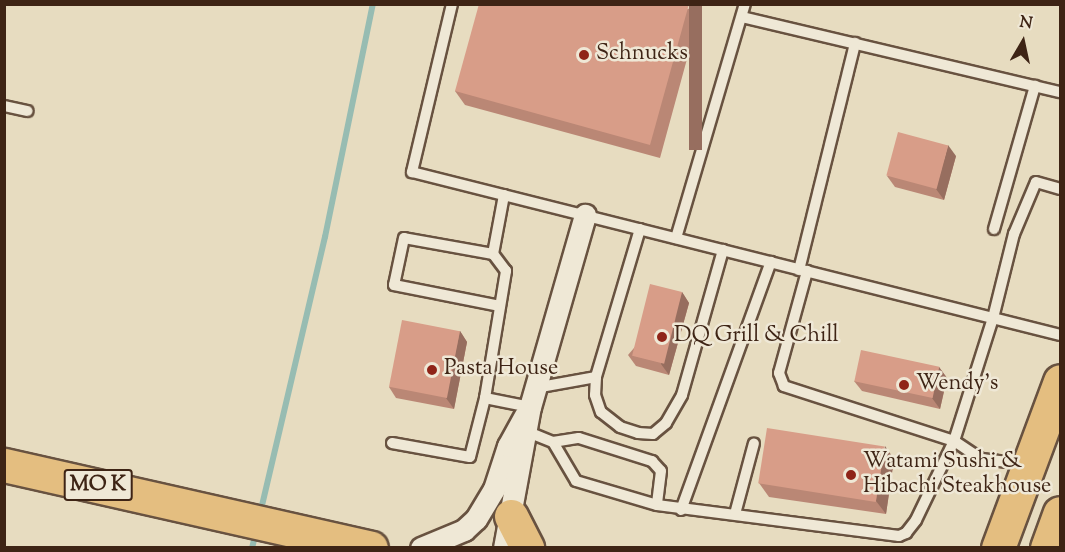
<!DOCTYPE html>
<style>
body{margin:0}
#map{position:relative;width:1065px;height:552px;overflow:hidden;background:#e7dcc0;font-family:"Sorts Mill Goudy",serif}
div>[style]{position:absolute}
.stream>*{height:6px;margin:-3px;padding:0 3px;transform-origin:3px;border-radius:3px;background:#97bcb2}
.roads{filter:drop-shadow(2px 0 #685240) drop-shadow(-2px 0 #685240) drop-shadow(0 2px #685240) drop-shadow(0 -2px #685240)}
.service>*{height:10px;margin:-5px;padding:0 5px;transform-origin:5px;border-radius:5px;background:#efe8d6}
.minor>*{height:21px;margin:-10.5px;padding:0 10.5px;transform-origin:10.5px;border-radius:10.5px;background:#efe8d6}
.primary>*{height:33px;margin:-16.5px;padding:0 16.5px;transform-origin:16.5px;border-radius:16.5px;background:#e4be80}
.wall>*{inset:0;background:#ba8775}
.shaded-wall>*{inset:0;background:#976e5f;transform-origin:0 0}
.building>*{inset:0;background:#d89d88;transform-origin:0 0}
.dots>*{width:16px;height:16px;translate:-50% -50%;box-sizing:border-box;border:3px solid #efe8d6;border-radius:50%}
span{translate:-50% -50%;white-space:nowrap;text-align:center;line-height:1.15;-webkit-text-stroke:5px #efe8d6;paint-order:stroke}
.shield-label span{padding:2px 4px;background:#efe8d6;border:2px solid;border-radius:4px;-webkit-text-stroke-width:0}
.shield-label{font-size:21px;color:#3e2415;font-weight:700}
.poi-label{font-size:22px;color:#3e2415}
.left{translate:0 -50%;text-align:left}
.frame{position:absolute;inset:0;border:6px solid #3e2415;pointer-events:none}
.north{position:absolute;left:993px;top:12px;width:60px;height:60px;-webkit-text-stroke:4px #efe8d6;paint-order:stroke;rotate:9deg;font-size:16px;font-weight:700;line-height:24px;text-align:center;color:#3e2415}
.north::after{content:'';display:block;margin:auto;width:21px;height:27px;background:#3e2415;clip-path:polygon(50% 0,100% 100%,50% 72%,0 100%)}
</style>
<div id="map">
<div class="stream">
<i style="left:260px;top:514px;width:285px;rotate:-76.8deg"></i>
<i style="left:325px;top:237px;width:238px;rotate:-78.4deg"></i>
<i style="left:252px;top:548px;width:16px;rotate:-76deg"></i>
</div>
<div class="roads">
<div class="service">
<i style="left:452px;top:4px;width:173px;rotate:103.4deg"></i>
<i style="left:412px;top:172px;width:668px;rotate:14.12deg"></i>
<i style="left:742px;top:17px;width:327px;rotate:13.3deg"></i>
<i style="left:4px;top:106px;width:24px;rotate:12deg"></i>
<i style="left:640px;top:229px;width:154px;rotate:106.6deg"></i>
<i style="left:596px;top:377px;width:18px;rotate:93deg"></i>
<i style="left:595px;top:395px;width:18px;rotate:71deg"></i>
<i style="left:601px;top:412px;width:24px;rotate:38deg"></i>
<i style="left:620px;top:427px;width:19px;rotate:18deg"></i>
<i style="left:638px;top:433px;width:15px;rotate:4deg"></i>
<i style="left:653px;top:434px;width:17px;rotate:-40deg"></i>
<i style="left:666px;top:423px;width:32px;rotate:-60deg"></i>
<i style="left:682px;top:395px;width:151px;rotate:-74.2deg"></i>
<i style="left:994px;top:229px;width:149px;rotate:-74deg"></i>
<i style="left:676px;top:238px;width:244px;rotate:-73.6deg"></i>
<i style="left:493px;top:254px;width:90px;rotate:-169.8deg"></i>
<i style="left:404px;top:238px;width:48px;rotate:102deg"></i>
<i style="left:394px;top:285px;width:108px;rotate:11.2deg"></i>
<i style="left:799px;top:270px;width:234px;rotate:-76.1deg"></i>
<i style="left:535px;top:388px;width:62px;rotate:-10.2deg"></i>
<i style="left:485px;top:398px;width:46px;rotate:11.3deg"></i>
<i style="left:528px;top:432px;width:27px;rotate:22deg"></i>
<i style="left:553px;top:442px;width:45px;rotate:59.5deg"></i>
<i style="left:576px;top:481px;width:84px;rotate:16.5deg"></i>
<i style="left:657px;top:505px;width:244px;rotate:7.3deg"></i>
<i style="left:899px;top:536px;width:8px;rotate:-23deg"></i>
<i style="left:906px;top:533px;width:16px;rotate:-52deg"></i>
<i style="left:916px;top:520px;width:88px;rotate:-64.3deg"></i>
<i style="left:954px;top:441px;width:179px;rotate:-162.1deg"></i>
<i style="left:784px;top:386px;width:14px;rotate:-111deg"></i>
<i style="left:779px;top:373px;width:106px;rotate:-74.6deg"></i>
<i style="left:553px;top:442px;width:26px;rotate:-9deg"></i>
<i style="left:579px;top:438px;width:77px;rotate:17.5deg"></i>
<i style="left:652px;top:461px;width:13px;rotate:48deg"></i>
<i style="left:661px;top:471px;width:34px;rotate:97deg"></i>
<i style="left:392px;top:443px;width:79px;rotate:10.2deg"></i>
<i style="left:470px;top:457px;width:61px;rotate:-75.7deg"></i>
<i style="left:485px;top:398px;width:129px;rotate:-80.6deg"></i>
<i style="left:506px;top:271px;width:21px;rotate:-127deg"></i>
<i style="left:493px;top:254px;width:60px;rotate:-79.4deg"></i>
<i style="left:1026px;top:464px;width:45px;rotate:-173.7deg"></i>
<i style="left:981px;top:459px;width:32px;rotate:-146deg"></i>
<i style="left:954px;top:441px;width:129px;rotate:-72.4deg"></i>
<i style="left:993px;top:318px;width:87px;rotate:-76deg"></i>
<i style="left:1014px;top:234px;width:56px;rotate:-67.1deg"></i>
<i style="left:1036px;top:182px;width:25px;rotate:16deg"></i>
<i style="left:681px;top:510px;width:264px;rotate:-70.1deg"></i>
<i style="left:735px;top:514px;width:73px;rotate:-75deg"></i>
</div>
<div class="minor">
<i style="left:421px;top:548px;width:47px;rotate:-22.7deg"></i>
<i style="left:464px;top:530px;width:16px;rotate:-43deg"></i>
<i style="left:476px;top:519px;width:35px;rotate:-59deg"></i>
<i style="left:494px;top:489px;width:45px;rotate:-72deg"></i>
<i style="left:508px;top:446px;width:35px;rotate:-61deg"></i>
<i style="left:504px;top:548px;width:143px;rotate:-79.6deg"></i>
<i style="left:530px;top:407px;width:200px;rotate:-74deg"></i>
</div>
<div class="primary">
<i style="left:4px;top:465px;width:376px;rotate:12.7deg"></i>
<i style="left:511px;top:516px;width:36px;rotate:63deg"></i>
<i style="left:998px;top:548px;width:178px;rotate:-69.6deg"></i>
<i style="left:1047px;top:548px;width:37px;rotate:-70deg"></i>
</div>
</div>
<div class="wall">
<i style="clip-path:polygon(702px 4px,660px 158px,465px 105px,455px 91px)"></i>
<i style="clip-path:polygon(956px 156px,944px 200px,895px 187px,887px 176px)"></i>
<i style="clip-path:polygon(682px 292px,689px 303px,669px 375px,636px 366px,628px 355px)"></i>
<i style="clip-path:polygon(460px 331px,467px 342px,454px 409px,396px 398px,389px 387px)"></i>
<i style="clip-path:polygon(939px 367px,947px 378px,940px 409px,862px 391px,854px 381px)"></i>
<i style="clip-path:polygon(894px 459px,886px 514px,769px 497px,759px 483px)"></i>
</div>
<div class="shaded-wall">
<i style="left:689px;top:4px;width:13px;height:146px"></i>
<i style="clip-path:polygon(948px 145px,956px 156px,944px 200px,936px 189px)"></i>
<i style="clip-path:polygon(682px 292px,689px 303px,669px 375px,661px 364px)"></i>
<i style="clip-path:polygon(460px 331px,467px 342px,454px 409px,446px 398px)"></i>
<i style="clip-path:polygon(939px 367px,947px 378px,940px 409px,932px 398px)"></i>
<i style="clip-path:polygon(885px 446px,894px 459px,886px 514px,876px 501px)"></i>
</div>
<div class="building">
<i style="clip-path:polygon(479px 4px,689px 4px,650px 145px,455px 91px)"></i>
<i style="left:898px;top:132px;width:52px;height:45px;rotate:15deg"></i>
<i style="left:650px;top:284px;width:33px;height:74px;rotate:14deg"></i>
<i style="left:402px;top:320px;width:59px;height:68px;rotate:11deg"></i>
<i style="left:861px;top:350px;width:80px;height:32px;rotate:12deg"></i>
<i style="left:767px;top:428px;width:119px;height:56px;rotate:9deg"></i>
</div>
<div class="dots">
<i style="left:584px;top:55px;background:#8f2418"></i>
<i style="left:662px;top:337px;background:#8f2418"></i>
<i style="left:432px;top:370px;background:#8f2418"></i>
<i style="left:904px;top:385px;background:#8f2418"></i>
<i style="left:851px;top:475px;background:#8f2418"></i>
</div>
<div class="shield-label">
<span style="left:98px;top:485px">MO K</span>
</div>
<div class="poi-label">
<span class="left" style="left:596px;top:55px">Schnucks</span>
<span class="left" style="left:674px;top:337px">DQ Grill &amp; Chill</span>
<span class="left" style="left:444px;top:370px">Pasta House</span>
<span class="left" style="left:916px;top:385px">Wendy's</span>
<span class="left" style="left:863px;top:475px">Watami Sushi &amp;<br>Hibachi Steakhouse</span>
</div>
<div class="frame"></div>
<div class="north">N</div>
</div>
